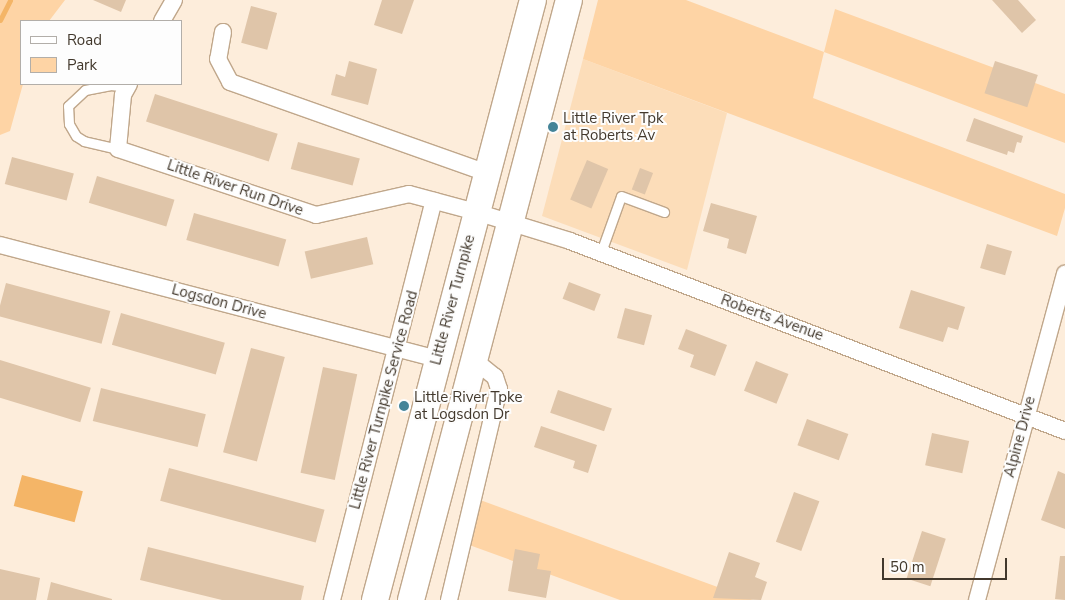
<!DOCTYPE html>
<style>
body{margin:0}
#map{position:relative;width:1065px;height:600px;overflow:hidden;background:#fdeddb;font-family:"Nunito Sans",sans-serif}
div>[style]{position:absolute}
.built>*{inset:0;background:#fcddb9}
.green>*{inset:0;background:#fed4a5}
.water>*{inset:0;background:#f4b567;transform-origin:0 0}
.stream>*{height:5px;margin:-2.5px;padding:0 2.5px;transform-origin:2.5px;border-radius:2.5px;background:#f4b567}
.building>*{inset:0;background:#dfc5a9;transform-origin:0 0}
.roads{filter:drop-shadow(1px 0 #c0a78b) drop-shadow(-1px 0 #c0a78b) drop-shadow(0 1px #c0a78b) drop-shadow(0 -1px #c0a78b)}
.service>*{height:9px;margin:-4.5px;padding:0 4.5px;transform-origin:4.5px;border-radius:4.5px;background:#fff}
.minor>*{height:16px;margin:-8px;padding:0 8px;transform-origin:8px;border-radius:8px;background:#fff}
.primary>*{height:26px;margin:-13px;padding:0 13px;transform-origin:13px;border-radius:13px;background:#fff}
.dots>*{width:14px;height:14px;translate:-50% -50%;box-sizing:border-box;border:2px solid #fdfdfd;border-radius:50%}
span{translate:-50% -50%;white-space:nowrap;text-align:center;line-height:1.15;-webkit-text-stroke:4px #fdfdfd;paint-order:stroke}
.poi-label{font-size:15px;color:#42382c}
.left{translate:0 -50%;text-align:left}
.street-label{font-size:15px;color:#42382c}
.legend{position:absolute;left:20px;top:20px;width:162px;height:65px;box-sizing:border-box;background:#fdfdfd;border:1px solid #b2aea9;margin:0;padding:6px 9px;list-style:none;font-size:15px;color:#42382c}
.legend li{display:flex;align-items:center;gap:10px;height:25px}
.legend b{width:25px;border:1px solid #b2aea9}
.scale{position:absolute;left:882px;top:558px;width:125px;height:22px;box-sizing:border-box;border:2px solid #42382c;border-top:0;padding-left:6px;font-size:15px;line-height:18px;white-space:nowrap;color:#42382c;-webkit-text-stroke:4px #fdfdfd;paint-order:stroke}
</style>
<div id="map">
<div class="built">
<i style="clip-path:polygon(583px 59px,727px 113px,687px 270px,542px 216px)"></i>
</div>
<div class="green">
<i style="clip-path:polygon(0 0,65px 0,49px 21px,21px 21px,23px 84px,10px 131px,0 135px)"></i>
<i style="clip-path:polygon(598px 0,686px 0,824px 52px,835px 9px,1065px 94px,1065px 143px,824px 52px,813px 98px,1065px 194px,1065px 208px,1057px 236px,583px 59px)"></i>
<i style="clip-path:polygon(472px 497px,753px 600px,620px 600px,461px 542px)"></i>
</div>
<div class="water">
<i style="left:22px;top:475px;width:63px;height:32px;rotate:15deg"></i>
</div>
<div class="stream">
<i style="left:0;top:20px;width:22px;rotate:-63deg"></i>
</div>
<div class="building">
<i style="clip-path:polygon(93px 0,126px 0,121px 12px)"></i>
<i style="clip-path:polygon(382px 0,414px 0,402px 34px,374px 25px)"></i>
<i style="clip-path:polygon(992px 0,1018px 0,1036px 20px,1022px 33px)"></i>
<i style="left:251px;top:6px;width:27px;height:38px;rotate:15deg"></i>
<i style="clip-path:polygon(349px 61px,377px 69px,368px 105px,331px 95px,336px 74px,345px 77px)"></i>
<i style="left:995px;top:61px;width:45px;height:34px;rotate:18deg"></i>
<i style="left:155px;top:94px;width:129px;height:29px;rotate:18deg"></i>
<i style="clip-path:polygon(974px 118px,1023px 136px,1021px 143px,1017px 142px,1014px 153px,1008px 151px,1007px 155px,966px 141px)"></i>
<i style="left:298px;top:142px;width:64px;height:28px;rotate:15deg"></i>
<i style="left:12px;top:157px;width:64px;height:28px;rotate:15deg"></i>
<i style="left:587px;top:160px;width:23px;height:43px;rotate:23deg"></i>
<i style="left:640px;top:168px;width:14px;height:23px;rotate:21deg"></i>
<i style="left:97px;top:176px;width:81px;height:28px;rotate:17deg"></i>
<i style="clip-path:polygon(711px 203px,757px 216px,746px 254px,727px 248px,729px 239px,703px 231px)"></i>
<i style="left:194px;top:213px;width:96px;height:28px;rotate:16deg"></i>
<i style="left:367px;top:237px;width:28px;height:64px;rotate:77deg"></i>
<i style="left:987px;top:244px;width:26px;height:25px;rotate:16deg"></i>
<i style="left:569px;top:282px;width:34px;height:18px;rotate:21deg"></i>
<i style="left:6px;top:283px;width:108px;height:34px;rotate:15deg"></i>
<i style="clip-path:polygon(911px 290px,965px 307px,958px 330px,948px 327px,943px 342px,899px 328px)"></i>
<i style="left:625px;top:308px;width:28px;height:31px;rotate:15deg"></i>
<i style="left:121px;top:313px;width:108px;height:33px;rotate:16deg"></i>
<i style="clip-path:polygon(686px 329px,727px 345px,715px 376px,690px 367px,694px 355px,678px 349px)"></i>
<i style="left:251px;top:348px;width:35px;height:108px;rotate:15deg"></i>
<i style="left:0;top:360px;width:95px;height:36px;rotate:17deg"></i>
<i style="left:756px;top:361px;width:35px;height:32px;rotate:22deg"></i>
<i style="left:323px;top:367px;width:35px;height:108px;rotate:12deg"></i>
<i style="left:101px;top:388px;width:108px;height:34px;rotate:14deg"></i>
<i style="left:558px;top:390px;width:57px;height:24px;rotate:19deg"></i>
<i style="left:807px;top:419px;width:44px;height:28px;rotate:20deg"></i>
<i style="clip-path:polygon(541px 426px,597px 445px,588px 473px,573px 468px,575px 461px,534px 447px)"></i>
<i style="left:932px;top:433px;width:38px;height:33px;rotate:12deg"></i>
<i style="left:169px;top:468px;width:161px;height:34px;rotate:15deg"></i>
<i style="clip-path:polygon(1058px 471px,1065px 474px,1065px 529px,1041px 520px)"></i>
<i style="left:794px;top:492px;width:27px;height:53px;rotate:20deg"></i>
<i style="left:922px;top:531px;width:25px;height:50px;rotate:18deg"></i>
<i style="clip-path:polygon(148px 547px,304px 586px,301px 600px,222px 600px,140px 580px)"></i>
<i style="clip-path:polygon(515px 549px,540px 554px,537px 569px,551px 571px,546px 598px,508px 591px)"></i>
<i style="clip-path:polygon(729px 552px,760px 563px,755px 577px,767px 582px,761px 600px,713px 598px)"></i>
<i style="clip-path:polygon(1060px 556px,1065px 556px,1065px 600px,1055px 599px)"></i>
<i style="clip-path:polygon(0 569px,40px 578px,36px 600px,0 600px)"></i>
<i style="clip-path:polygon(51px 582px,112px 599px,112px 600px,47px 600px)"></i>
</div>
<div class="roads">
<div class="service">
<i style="left:118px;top:149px;width:35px;rotate:-167deg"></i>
<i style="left:84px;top:141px;width:9px;rotate:-148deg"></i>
<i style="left:76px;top:136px;width:14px;rotate:-120deg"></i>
<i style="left:69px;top:124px;width:18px;rotate:-93deg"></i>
<i style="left:68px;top:106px;width:23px;rotate:-43deg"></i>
<i style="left:85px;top:90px;width:25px;rotate:-11deg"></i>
<i style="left:110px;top:85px;width:18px;rotate:6deg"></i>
<i style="left:601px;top:252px;width:59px;rotate:-70.3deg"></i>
<i style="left:621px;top:196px;width:46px;rotate:20.4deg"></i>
</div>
<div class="minor">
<i style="left:162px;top:21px;width:24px;rotate:-60deg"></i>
<i style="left:223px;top:32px;width:27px;rotate:100deg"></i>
<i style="left:218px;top:59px;width:26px;rotate:62deg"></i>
<i style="left:230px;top:82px;width:273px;rotate:19.5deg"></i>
<i style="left:129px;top:84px;width:13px;rotate:119deg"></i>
<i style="left:123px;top:95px;width:54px;rotate:95.3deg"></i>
<i style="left:118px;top:149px;width:209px;rotate:18.4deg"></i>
<i style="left:316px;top:215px;width:95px;rotate:-12.7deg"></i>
<i style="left:409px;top:194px;width:69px;rotate:15deg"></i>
<i style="left:476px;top:212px;width:98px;rotate:17.1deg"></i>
<i style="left:570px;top:241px;width:530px;rotate:21deg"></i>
<i style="left:0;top:245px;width:453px;rotate:14.6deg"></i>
<i style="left:332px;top:600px;width:412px;rotate:-75.7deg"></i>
<i style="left:449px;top:600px;width:217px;rotate:-76.7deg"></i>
<i style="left:499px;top:389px;width:13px;rotate:-108deg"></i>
<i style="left:495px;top:377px;width:27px;rotate:-141deg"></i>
<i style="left:977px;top:600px;width:338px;rotate:-74.9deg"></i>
</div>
<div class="primary">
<i style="left:375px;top:600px;width:620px;rotate:-75.25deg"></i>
<i style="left:411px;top:600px;width:620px;rotate:-75.25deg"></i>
</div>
</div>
<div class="dots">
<i style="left:553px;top:127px;background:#448498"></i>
<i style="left:404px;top:406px;background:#448498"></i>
</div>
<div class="poi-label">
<span class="left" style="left:563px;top:127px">Little River Tpk<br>at Roberts Av</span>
<span class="left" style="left:414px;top:406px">Little River Tpke<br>at Logsdon Dr</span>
</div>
<div class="street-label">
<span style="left:235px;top:188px;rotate:19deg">Little River Run Drive</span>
<span style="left:453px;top:300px;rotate:-75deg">Little River Turnpike</span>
<span style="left:219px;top:302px;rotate:15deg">Logsdon Drive</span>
<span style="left:772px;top:318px;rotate:20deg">Roberts Avenue</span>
<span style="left:384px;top:400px;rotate:-75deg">Little River Turnpike Service Road</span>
<span style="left:1020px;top:437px;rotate:-75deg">Alpine Drive</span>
</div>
<ul class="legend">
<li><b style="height:6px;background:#fff"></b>Road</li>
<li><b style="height:14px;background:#fed4a5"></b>Park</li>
</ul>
<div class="scale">50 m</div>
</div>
